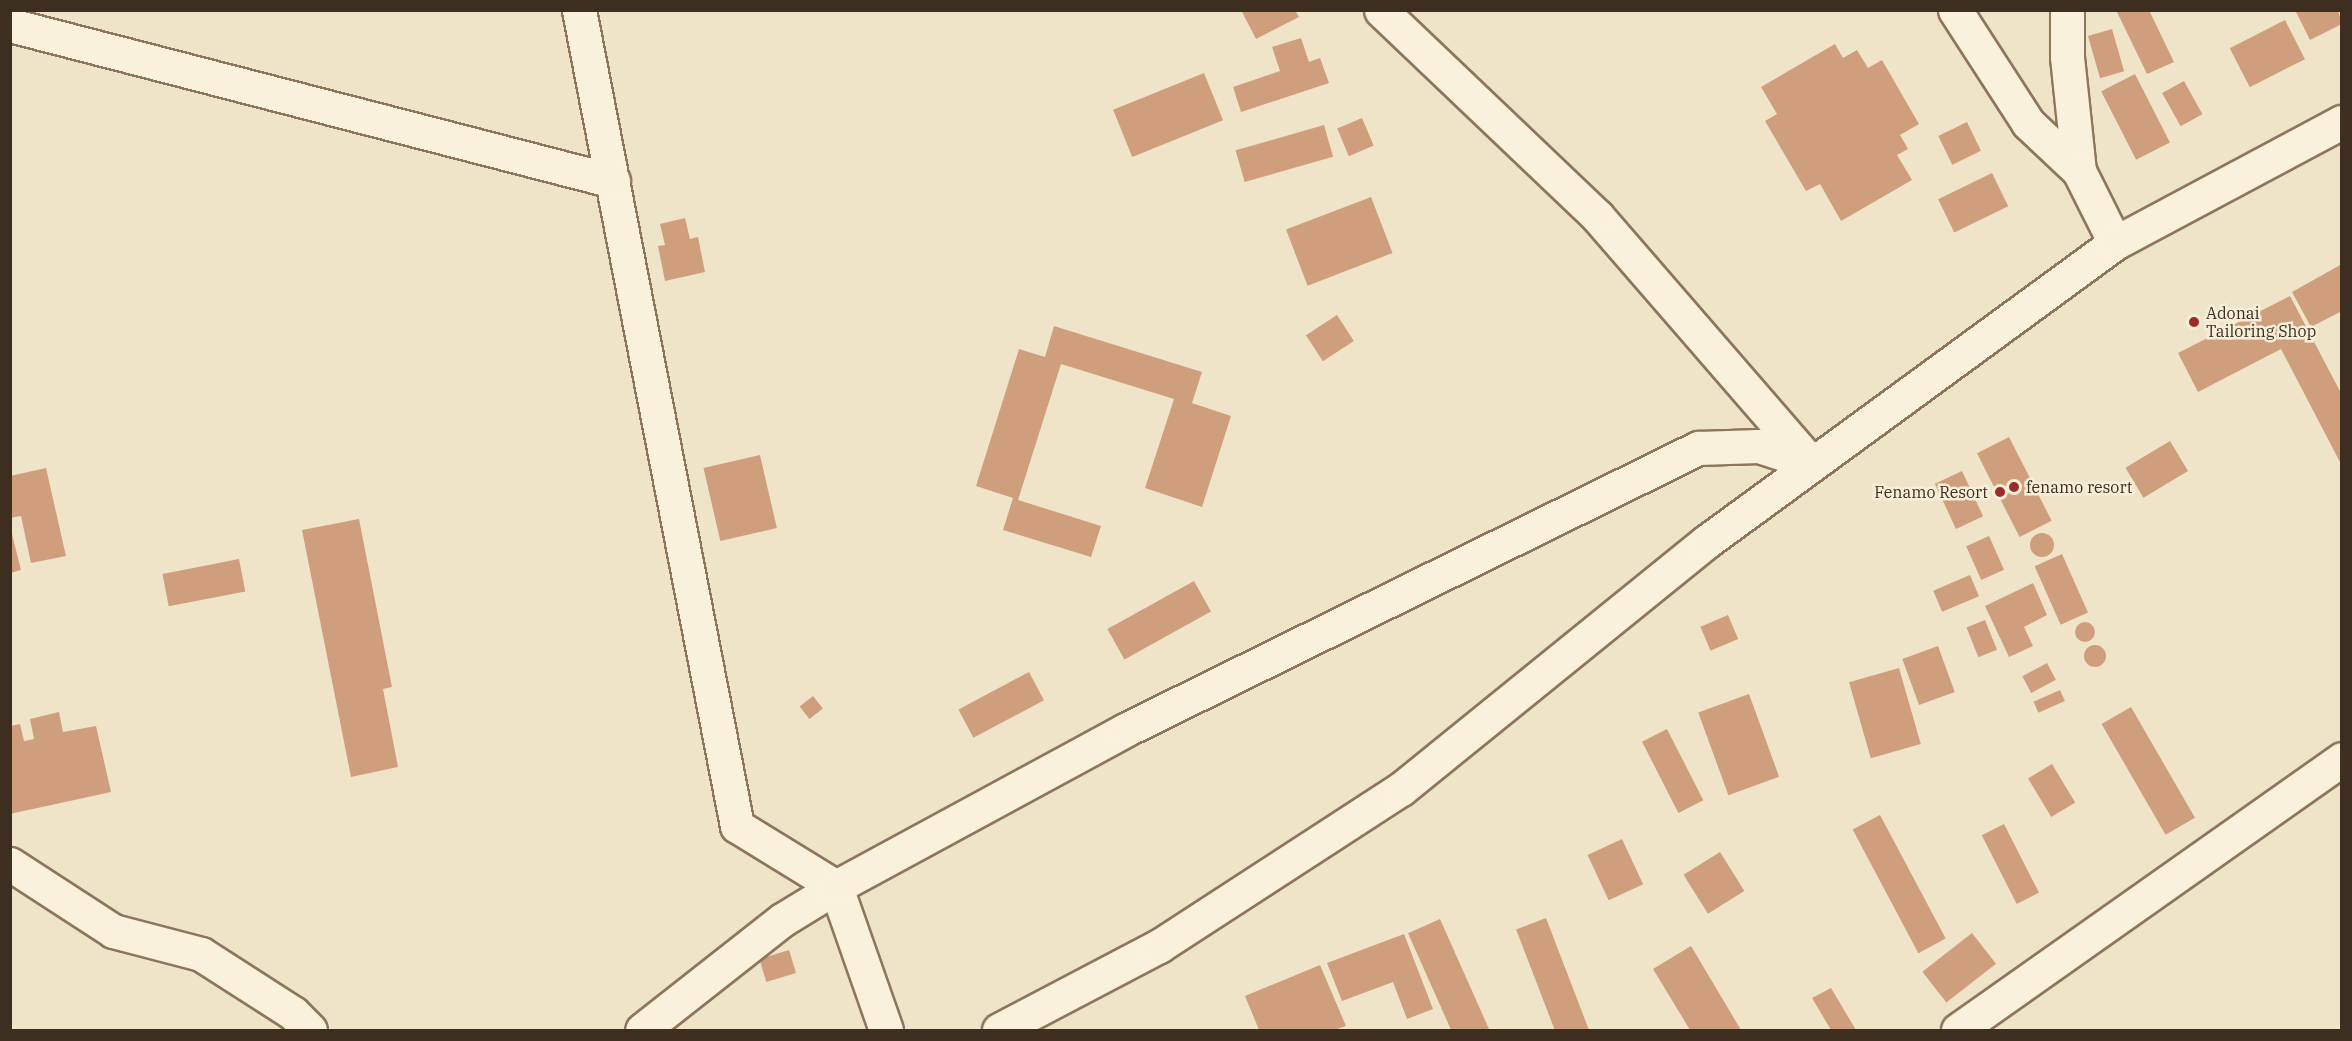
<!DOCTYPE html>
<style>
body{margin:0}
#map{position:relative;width:2352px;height:1041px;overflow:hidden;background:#f0e4c8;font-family:"IBM Plex Serif",serif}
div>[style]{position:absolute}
.building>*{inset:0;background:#cf9f7d;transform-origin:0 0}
.round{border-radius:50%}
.roads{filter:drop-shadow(2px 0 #8d765c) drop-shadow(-2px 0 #8d765c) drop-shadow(0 2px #8d765c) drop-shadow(0 -2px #8d765c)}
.minor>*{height:33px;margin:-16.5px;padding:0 16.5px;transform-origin:16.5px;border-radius:16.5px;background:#faf1dc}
.tertiary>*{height:33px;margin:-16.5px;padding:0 16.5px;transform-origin:16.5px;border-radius:16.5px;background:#faf1dc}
.dots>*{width:16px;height:16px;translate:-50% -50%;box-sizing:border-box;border:3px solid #f7eed8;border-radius:50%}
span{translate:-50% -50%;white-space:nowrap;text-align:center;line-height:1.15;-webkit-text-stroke:5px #f7eed8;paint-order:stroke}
.poi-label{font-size:16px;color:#3d2e20}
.left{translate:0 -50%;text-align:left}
.right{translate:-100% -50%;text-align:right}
.frame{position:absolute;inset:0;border:12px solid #3d2e20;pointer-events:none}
</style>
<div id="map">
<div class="building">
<i style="clip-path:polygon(1241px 10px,1295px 10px,1299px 17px,1256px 39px)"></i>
<i style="clip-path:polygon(2116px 10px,2149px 10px,2174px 62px,2147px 74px)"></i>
<i style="clip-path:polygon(2295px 10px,2338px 10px,2342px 24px,2310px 40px)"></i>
<i style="left:2285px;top:20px;width:44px;height:62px;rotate:63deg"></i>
<i style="left:2112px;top:29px;width:44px;height:25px;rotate:74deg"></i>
<i style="clip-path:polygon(1301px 38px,1309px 62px,1320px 58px,1329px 83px,1241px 112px,1233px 87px,1280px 71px,1272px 47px)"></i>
<i style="clip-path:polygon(1835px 44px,1843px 58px,1857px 50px,1868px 68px,1882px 60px,1919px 124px,1900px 135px,1908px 149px,1897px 155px,1912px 180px,1841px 221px,1820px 184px,1806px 191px,1765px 121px,1777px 114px,1761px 87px)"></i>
<i style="left:1204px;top:73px;width:51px;height:98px;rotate:68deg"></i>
<i style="left:2135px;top:74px;width:77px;height:38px;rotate:63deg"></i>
<i style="left:2184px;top:81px;width:38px;height:25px;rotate:61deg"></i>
<i style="left:1362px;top:118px;width:30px;height:27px;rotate:67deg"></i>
<i style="left:1967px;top:122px;width:32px;height:32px;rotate:64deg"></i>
<i style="left:1324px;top:125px;width:33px;height:92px;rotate:74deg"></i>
<i style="left:1992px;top:173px;width:37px;height:60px;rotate:64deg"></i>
<i style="left:1371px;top:197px;width:60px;height:91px;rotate:69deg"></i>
<i style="clip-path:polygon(685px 218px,690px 239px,698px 237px,705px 272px,665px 281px,658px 246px,665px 245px,660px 224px)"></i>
<i style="clip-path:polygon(2342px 264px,2342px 311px,2311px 327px,2292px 292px)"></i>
<i style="clip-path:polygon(2290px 296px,2342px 395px,2342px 466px,2281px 349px,2198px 392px,2178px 353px)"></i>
<i style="left:1337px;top:315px;width:31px;height:37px;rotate:57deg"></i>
<i style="clip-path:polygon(1054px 326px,1202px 372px,1192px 403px,1231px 416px,1202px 507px,1145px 488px,1174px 399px,1061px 364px,1018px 500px,1101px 526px,1091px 557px,1003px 530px,1013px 498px,976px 486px,1019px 349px,1045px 357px)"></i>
<i style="left:2009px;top:437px;width:94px;height:36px;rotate:63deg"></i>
<i style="left:2170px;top:441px;width:35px;height:52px;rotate:59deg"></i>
<i style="left:760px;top:455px;width:75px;height:58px;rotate:77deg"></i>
<i style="clip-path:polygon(46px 468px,66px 556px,31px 563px,21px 516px,10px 518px,10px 476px)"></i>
<i style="left:1962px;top:471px;width:50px;height:30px;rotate:65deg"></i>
<i style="clip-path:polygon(359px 519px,392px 687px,383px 689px,398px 767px,351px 777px,302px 530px)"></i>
<i style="clip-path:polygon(10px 526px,21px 570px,10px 573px)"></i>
<i class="round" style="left:2030px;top:533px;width:24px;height:24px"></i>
<i style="left:1989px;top:536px;width:37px;height:25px;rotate:66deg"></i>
<i style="left:2062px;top:554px;width:64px;height:30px;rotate:66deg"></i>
<i style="left:239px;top:559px;width:33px;height:78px;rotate:79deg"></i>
<i style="left:1970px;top:575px;width:23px;height:40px;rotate:67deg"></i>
<i style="left:1194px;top:581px;width:35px;height:99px;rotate:61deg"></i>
<i style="clip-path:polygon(2033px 583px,2047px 615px,2024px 627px,2033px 646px,2009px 657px,1985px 606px)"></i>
<i style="left:1728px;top:615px;width:26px;height:30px;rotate:67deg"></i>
<i style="left:1985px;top:620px;width:32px;height:20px;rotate:68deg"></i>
<i class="round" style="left:2075px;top:622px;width:20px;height:20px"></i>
<i class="round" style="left:2084px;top:645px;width:22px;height:22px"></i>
<i style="left:1938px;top:646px;width:49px;height:38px;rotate:70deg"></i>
<i style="left:2047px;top:663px;width:19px;height:28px;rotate:62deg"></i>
<i style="left:1899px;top:668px;width:79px;height:52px;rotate:74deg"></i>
<i style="left:1029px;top:672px;width:32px;height:80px;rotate:62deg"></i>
<i style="left:2060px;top:690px;width:12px;height:29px;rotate:66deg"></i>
<i style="left:1749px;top:694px;width:88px;height:54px;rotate:70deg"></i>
<i style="left:813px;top:696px;width:16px;height:17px;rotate:52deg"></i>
<i style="left:2131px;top:707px;width:128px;height:34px;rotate:60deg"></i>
<i style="clip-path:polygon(59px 712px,63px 732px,96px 726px,111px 792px,10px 814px,10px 726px,20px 724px,24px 741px,34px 739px,30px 719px)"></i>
<i style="left:1667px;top:729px;width:80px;height:28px;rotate:63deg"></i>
<i style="left:2052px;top:764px;width:45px;height:28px;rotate:59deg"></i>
<i style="left:1880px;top:815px;width:140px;height:31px;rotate:62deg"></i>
<i style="left:2004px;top:824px;width:77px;height:25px;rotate:63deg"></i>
<i style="left:1622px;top:839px;width:50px;height:38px;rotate:65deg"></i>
<i style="left:1720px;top:852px;width:46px;height:43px;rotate:58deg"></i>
<i style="left:1546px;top:918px;width:120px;height:32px;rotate:69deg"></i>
<i style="left:1440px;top:919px;width:121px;height:35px;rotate:66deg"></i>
<i style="left:1972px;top:933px;width:39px;height:63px;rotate:52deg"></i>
<i style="clip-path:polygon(1404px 934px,1433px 1009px,1407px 1019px,1393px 982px,1342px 1001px,1327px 963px)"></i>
<i style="clip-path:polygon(1691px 946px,1741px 1030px,1690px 1030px,1653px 969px)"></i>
<i style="left:789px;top:950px;width:24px;height:31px;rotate:73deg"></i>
<i style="clip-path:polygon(1320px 965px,1346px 1026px,1334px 1030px,1259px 1030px,1245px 996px)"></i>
<i style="clip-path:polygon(1831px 988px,1856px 1030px,1831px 1030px,1812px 998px)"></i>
</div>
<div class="roads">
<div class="minor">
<i style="left:579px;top:10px;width:831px;rotate:79.04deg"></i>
<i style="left:737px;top:826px;width:116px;rotate:31.6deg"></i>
<i style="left:836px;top:887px;width:63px;rotate:148.6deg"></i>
<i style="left:782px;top:920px;width:178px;rotate:141.8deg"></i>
<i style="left:1955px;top:10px;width:135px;rotate:57.1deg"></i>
<i style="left:2028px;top:123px;width:70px;rotate:43.3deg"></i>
<i style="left:10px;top:25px;width:623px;rotate:14.5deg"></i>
<i style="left:10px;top:864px;width:123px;rotate:33deg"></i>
<i style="left:113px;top:931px;width:91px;rotate:14.6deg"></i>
<i style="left:201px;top:954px;width:109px;rotate:32.7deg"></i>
<i style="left:293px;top:1013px;width:24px;rotate:45deg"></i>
<i style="left:886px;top:1030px;width:151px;rotate:-109.3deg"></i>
<i style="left:836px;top:887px;width:329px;rotate:-28.5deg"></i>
<i style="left:1125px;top:730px;width:639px;rotate:-26.2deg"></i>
<i style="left:1698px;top:448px;width:61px;rotate:-1.9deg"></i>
<i style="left:1759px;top:446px;width:55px;rotate:18.1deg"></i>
<i style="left:1811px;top:463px;width:327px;rotate:-130.9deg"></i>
<i style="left:1597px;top:216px;width:298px;rotate:-136.4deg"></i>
<i style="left:1958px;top:1030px;width:470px;rotate:-35.2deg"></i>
</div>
<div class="tertiary">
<i style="left:2067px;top:10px;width:47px;rotate:90deg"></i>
<i style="left:2067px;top:57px;width:115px;rotate:84deg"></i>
<i style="left:2079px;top:171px;width:80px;rotate:63.4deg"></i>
<i style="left:999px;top:1030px;width:181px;rotate:-27.7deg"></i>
<i style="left:1159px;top:946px;width:288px;rotate:-33deg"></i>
<i style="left:1401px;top:789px;width:392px;rotate:-39deg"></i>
<i style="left:1706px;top:542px;width:507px;rotate:-36.17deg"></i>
<i style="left:2115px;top:243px;width:257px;rotate:-28.1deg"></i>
</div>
</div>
<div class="dots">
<i style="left:2194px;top:322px;background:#9e2a2b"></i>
<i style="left:2014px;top:487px;background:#9e2a2b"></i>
<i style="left:2000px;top:492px;background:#9e2a2b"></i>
</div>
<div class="poi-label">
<span class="left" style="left:2206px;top:322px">Adonai<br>Tailoring Shop</span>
<span class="left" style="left:2026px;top:487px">fenamo resort</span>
<span class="right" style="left:1988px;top:492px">Fenamo Resort</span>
</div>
<div class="frame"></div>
</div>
